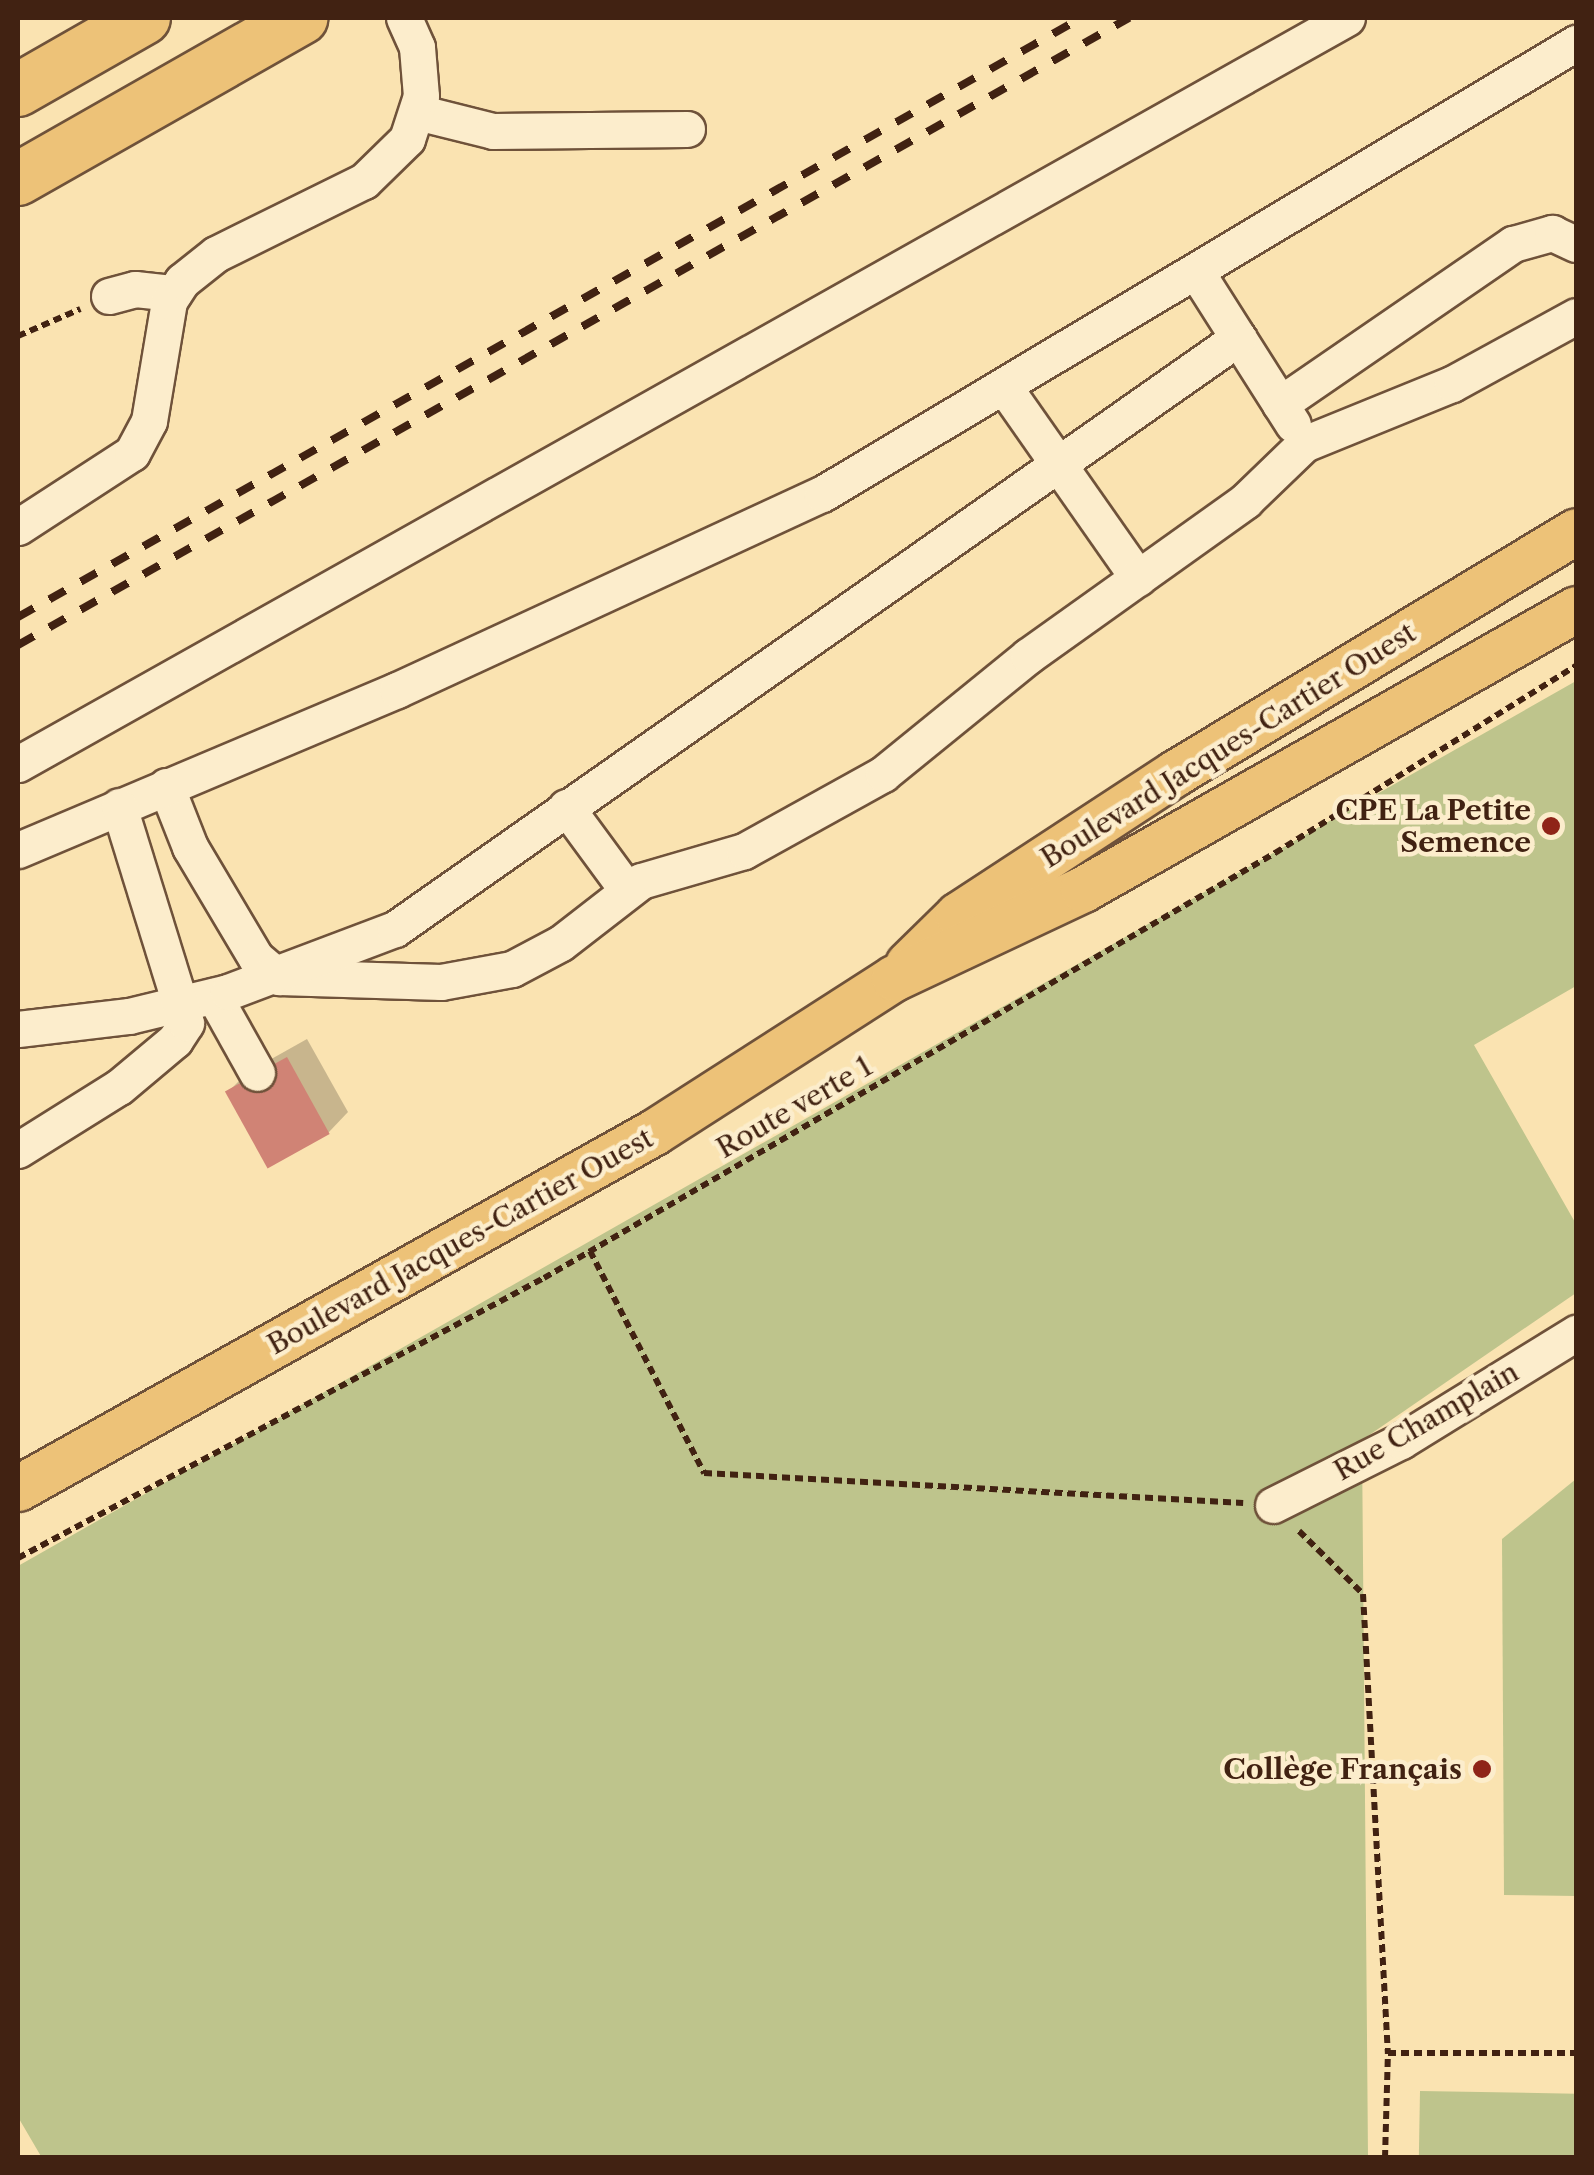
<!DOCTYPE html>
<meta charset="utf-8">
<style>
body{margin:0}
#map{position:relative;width:1594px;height:2175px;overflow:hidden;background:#fae3b1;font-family:"Libre Caslon Text",serif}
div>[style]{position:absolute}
.green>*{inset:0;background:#bec48c;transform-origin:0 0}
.shadow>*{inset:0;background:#0003}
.building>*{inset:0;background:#d08375;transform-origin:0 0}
.path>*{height:6px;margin-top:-3px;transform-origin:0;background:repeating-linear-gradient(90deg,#412212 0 8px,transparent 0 13px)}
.roads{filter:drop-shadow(2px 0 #6f523a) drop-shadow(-2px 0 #6f523a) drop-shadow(0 2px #6f523a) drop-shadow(0 -2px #6f523a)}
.minor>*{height:35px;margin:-17.5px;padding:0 17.5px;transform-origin:17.5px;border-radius:17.5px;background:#fcedcc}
.major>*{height:45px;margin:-22.5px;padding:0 22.5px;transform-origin:22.5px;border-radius:22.5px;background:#edc278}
.highway>*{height:52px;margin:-26px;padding:0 26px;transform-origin:26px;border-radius:26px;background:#edc278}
.rail>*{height:8px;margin-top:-4px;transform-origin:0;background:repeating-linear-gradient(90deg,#412212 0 18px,transparent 0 36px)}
.dots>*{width:28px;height:28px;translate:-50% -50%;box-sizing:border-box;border:5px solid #fcedcc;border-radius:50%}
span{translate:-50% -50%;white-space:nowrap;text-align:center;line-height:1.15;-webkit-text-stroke:9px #fcedcc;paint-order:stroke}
.street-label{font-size:28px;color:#412212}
.poi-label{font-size:28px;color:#412212;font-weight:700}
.right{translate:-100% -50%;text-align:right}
.frame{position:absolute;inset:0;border:20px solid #412212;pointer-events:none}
</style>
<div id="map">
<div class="green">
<i style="clip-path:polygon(1576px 681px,1576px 986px,1474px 1045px,1576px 1224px,1576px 1293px,1362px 1440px,1368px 2157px,42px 2158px,18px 2117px,18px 1566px)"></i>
<i style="clip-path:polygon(1576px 1479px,1576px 1896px,1504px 1895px,1502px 1539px)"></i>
<i style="left:1420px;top:2091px;width:156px;height:66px;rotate:1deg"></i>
</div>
<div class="shadow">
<i style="clip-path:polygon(307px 1039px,348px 1112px,329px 1132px,270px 1165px,228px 1092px,248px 1072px)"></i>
</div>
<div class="building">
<i style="left:287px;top:1057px;width:88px;height:71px;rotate:61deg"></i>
</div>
<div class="path">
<i style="left:18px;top:336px;width:68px;rotate:-23.5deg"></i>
<i style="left:590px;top:1251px;width:250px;rotate:62.8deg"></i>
<i style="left:704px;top:1473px;width:540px;rotate:3.19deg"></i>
<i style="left:1299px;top:1531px;width:90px;rotate:44.5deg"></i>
<i style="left:1363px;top:1594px;width:460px;rotate:86.9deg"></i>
<i style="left:18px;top:1558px;width:596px;rotate:-28.03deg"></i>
<i style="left:544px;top:1278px;width:846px;rotate:-30.17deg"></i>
<i style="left:1275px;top:853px;width:354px;rotate:-31.9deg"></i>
<i style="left:1385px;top:2158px;width:105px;rotate:-88.4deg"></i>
<i style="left:1388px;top:2053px;width:188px"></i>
</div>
<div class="roads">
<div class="minor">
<i style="left:417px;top:112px;width:78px;rotate:14deg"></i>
<i style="left:493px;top:131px;width:194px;rotate:-0.6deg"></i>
<i style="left:1197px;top:273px;width:179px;rotate:57.6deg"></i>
<i style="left:109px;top:296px;width:27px;rotate:-15deg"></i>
<i style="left:135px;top:289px;width:39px;rotate:6deg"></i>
<i style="left:1005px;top:388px;width:232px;rotate:55deg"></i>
<i style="left:1280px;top:404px;width:283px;rotate:-34.5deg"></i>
<i style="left:1513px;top:244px;width:41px;rotate:-15.8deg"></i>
<i style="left:1552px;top:233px;width:26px;rotate:25deg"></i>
<i style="left:18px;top:527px;width:136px;rotate:-33deg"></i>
<i style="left:132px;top:453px;width:36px;rotate:-62deg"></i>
<i style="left:149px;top:421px;width:122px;rotate:-80.5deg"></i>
<i style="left:169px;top:301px;width:24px;rotate:-57deg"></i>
<i style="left:182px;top:281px;width:43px;rotate:-38.5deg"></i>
<i style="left:216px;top:254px;width:165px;rotate:-26.3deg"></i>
<i style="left:364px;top:181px;width:60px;rotate:-44.3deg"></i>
<i style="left:407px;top:139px;width:45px;rotate:-72deg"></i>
<i style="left:421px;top:96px;width:49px;rotate:-94.7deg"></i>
<i style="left:417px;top:47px;width:32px;rotate:-114deg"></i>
<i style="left:18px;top:764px;width:1524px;rotate:-29.31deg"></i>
<i style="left:166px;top:786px;width:66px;rotate:68.5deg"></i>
<i style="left:190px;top:847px;width:129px;rotate:59.3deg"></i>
<i style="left:256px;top:958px;width:30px;rotate:40deg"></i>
<i style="left:279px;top:977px;width:162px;rotate:1.8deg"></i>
<i style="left:441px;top:982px;width:72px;rotate:-10.4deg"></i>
<i style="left:512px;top:969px;width:55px;rotate:-28deg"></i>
<i style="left:561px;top:943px;width:101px;rotate:-37.8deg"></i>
<i style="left:641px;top:881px;width:107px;rotate:-16.2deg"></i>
<i style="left:744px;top:851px;width:159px;rotate:-29deg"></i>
<i style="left:883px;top:774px;width:187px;rotate:-39.1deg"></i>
<i style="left:1028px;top:656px;width:267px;rotate:-35.5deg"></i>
<i style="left:1245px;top:501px;width:82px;rotate:-44deg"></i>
<i style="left:1304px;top:444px;width:160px;rotate:-22.1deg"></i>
<i style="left:1452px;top:384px;width:141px;rotate:-28.7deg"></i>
<i style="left:566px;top:807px;width:103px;rotate:53.7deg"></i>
<i style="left:18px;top:850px;width:411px;rotate:-22.9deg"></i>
<i style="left:397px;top:690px;width:468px;rotate:-24.8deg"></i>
<i style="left:822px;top:494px;width:879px;rotate:-30.89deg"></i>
<i style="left:214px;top:996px;width:88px;rotate:60.8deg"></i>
<i style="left:18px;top:1029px;width:112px;rotate:-6.7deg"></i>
<i style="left:129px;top:1016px;width:102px;rotate:-13.6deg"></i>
<i style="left:228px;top:992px;width:178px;rotate:-20.7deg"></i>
<i style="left:395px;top:929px;width:1030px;rotate:-35.03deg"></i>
<i style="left:18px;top:1150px;width:119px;rotate:-32deg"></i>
<i style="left:119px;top:1087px;width:73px;rotate:-40deg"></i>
<i style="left:175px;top:1040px;width:20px;rotate:-57deg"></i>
<i style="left:186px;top:1023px;width:227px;rotate:-107.2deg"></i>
<i style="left:1273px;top:1505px;width:143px;rotate:-26.6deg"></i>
<i style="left:1401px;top:1441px;width:206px;rotate:-31.7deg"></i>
</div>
<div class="major">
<i style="left:908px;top:964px;width:70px;rotate:-44.4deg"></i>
<i style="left:958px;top:915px;width:259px;rotate:-33.2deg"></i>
<i style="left:1175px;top:773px;width:468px;rotate:-31.1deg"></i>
<i style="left:18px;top:1488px;width:729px;rotate:-29.24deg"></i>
<i style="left:654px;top:1132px;width:285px;rotate:-32.7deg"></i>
<i style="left:894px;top:978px;width:209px;rotate:-25.2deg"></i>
<i style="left:1083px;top:889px;width:567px;rotate:-29.59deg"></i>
</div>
<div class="highway">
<i style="left:18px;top:90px;width:145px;rotate:-29.7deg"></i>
<i style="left:18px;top:179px;width:326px;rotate:-29.6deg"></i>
</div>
</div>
<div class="rail">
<i style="left:18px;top:617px;width:1220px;rotate:-29.4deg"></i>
<i style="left:18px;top:645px;width:1276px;rotate:-29.44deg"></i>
</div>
<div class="dots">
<i style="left:1551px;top:826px;background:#8f2418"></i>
<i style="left:1482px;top:1769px;background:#8f2418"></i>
</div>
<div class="street-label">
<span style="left:1228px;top:745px;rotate:-32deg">Boulevard Jacques-Cartier Ouest</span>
<span style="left:794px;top:1107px;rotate:-30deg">Route verte 1</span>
<span style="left:460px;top:1241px;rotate:-29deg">Boulevard Jacques-Cartier Ouest</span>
<span style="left:1426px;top:1421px;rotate:-30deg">Rue Champlain</span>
</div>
<div class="poi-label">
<span class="right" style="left:1531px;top:826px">CPE La Petite<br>Semence</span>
<span class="right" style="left:1462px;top:1769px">Collège Français</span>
</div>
<div class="frame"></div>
</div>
